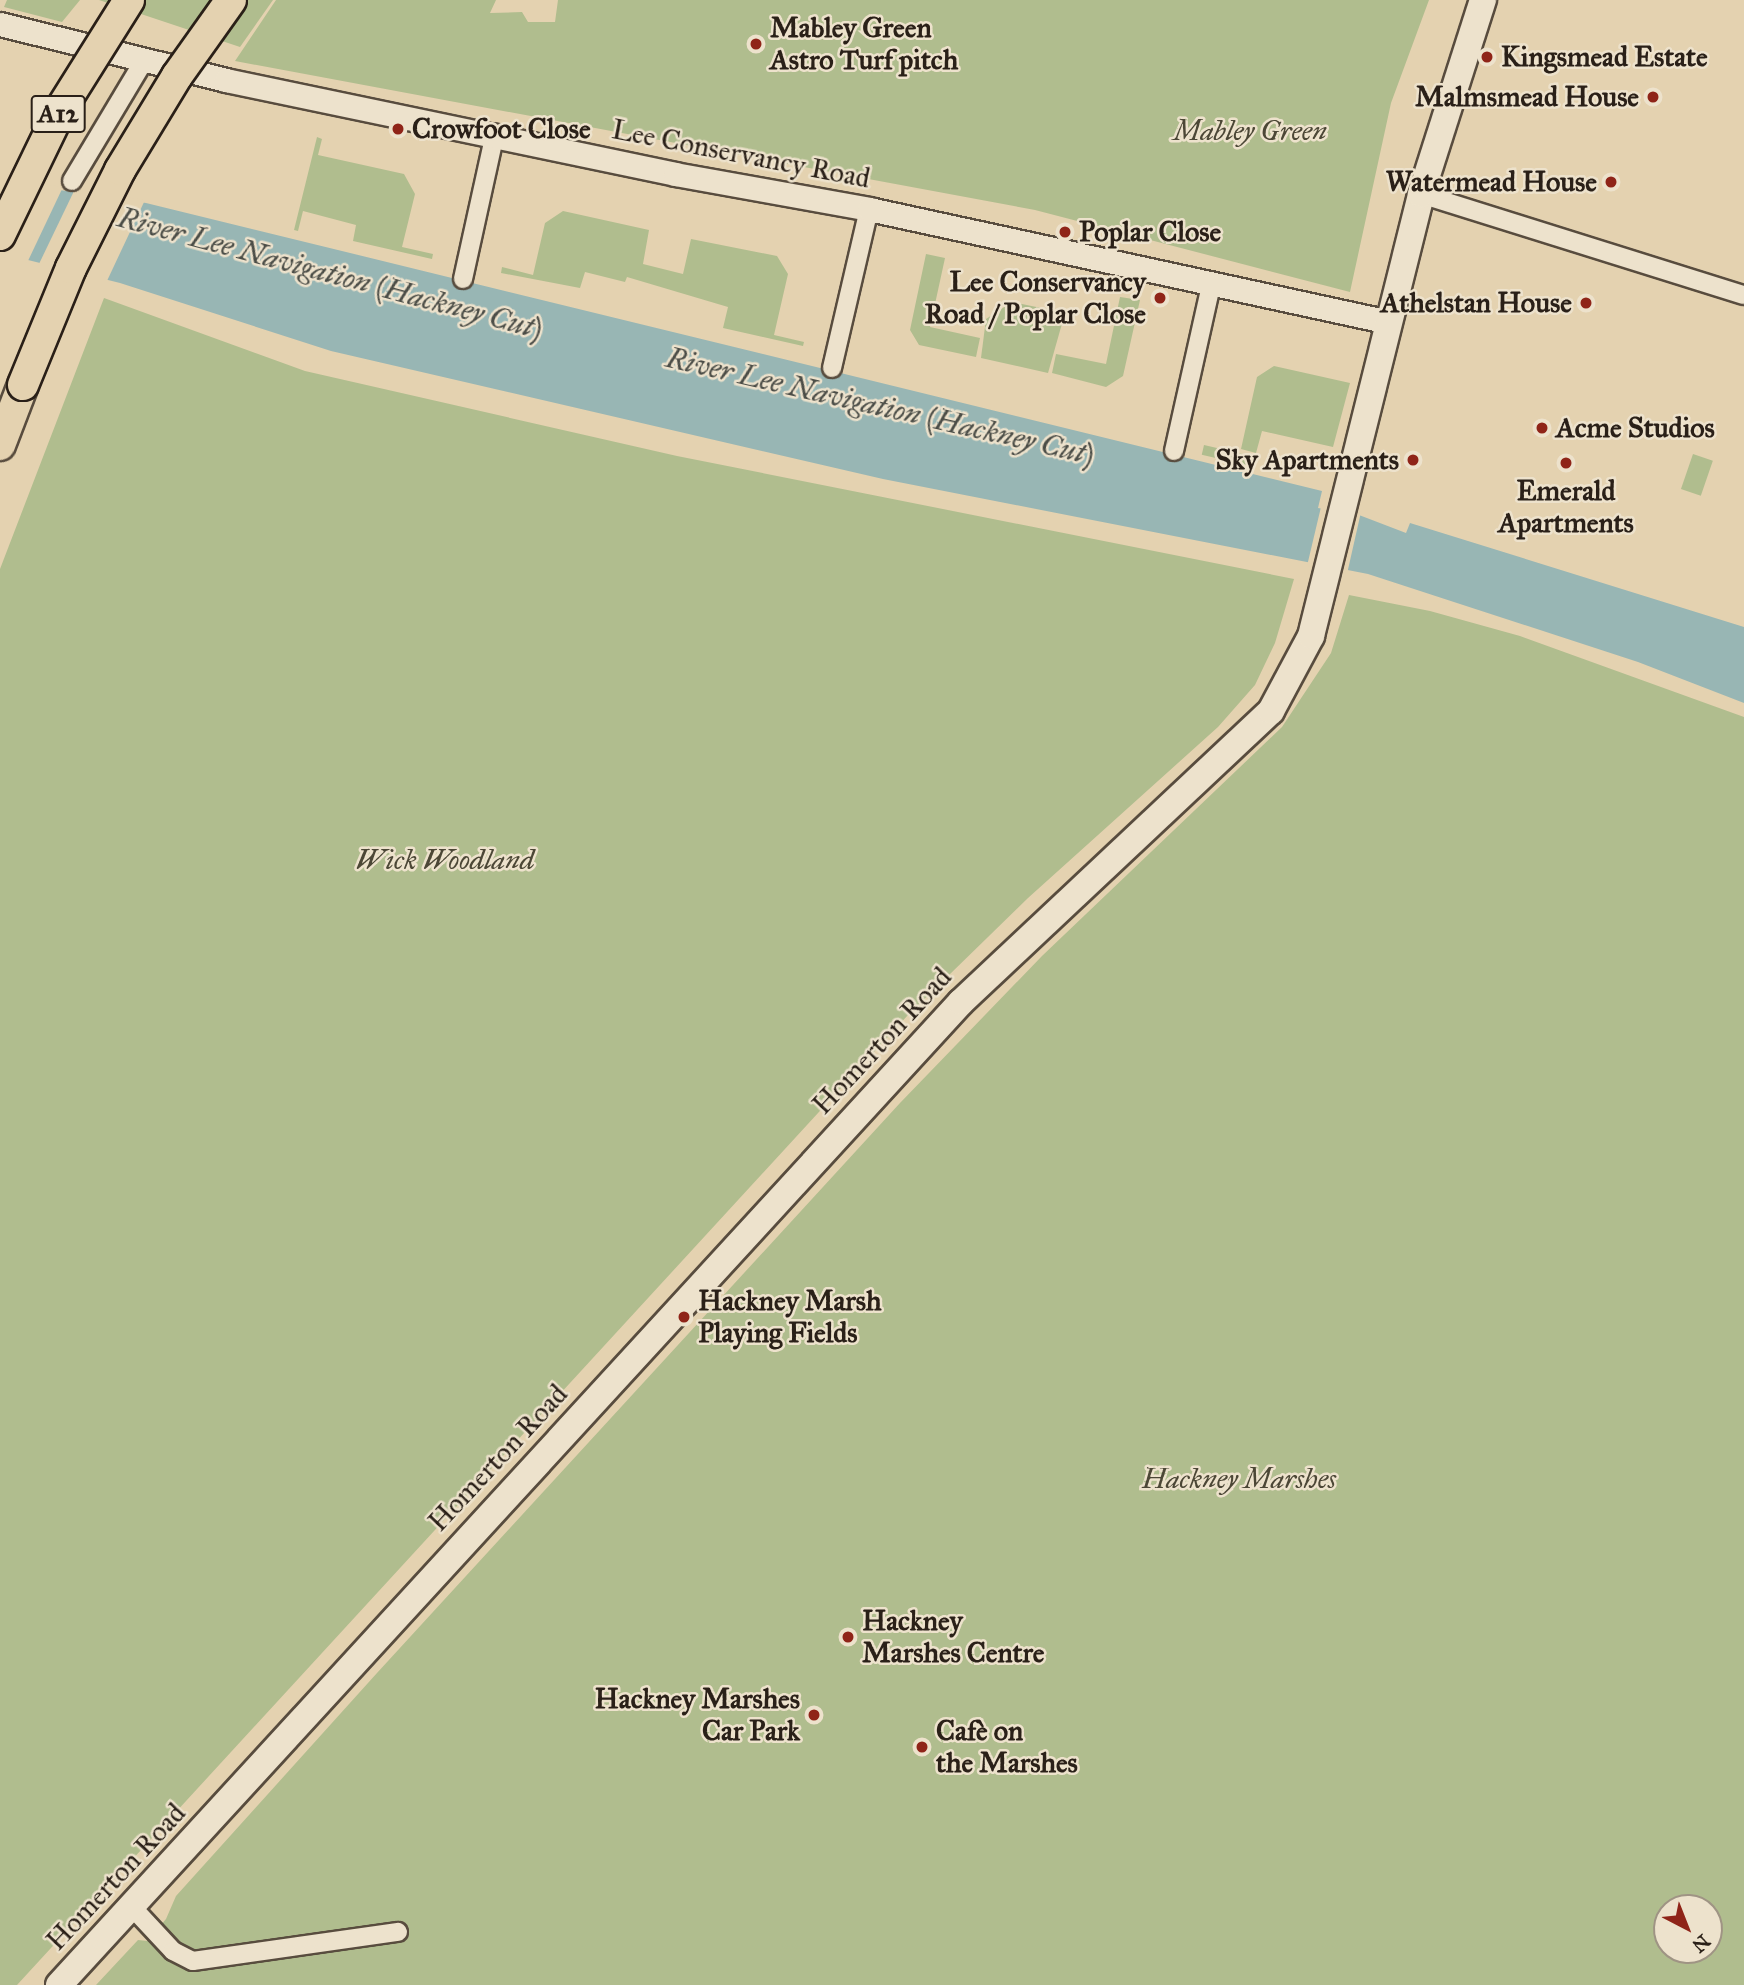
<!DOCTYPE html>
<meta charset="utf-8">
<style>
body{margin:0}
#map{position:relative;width:1744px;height:1985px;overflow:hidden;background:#e4d2b0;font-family:"IM FELL Great Primer",serif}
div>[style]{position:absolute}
.green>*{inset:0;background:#b0bd8e;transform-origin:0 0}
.water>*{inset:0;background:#98b6b4}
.pier>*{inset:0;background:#e4d2b0}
.roads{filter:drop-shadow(2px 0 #584c3e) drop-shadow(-2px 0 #584c3e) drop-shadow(0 2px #584c3e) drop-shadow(0 -2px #584c3e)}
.minor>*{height:18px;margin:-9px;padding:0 9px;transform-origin:9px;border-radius:9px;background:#ede2cc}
.tertiary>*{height:23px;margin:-11.5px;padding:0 11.5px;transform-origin:11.5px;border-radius:11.5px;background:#ede2cc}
.secondary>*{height:26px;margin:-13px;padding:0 13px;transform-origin:13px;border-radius:13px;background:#ede2cc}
.trunk>*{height:30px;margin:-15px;padding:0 15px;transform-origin:15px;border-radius:15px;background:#e4d2b0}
.bridges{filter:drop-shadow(2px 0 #2a2018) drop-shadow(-2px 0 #2a2018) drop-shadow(0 2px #2a2018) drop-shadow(0 -2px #2a2018)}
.trunk-bridge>*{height:30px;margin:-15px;padding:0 15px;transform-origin:15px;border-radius:15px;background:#e4d2b0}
.dots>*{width:19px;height:19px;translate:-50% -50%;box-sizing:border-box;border:4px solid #ede2cc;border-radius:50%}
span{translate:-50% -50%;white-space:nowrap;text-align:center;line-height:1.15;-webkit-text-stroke:5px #ede2cc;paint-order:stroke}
.shield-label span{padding:2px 5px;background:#ede2cc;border:2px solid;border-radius:5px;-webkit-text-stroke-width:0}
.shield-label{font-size:26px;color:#2a2018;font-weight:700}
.poi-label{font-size:28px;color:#2a2018;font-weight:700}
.left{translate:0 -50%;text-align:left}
.right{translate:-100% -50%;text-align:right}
.park-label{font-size:28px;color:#4c4736;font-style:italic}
.street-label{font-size:28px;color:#2a2018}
.water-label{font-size:30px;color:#4b4d47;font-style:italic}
.north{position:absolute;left:1653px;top:1894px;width:70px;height:70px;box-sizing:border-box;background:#ede2cc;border:2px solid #9f9484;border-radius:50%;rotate:138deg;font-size:19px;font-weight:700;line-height:28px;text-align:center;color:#2a2018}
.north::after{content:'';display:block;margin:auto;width:24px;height:32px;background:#8f2418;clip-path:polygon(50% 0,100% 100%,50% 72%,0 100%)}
</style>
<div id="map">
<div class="green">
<i style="clip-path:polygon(7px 0,80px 0,62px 22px,4px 7px)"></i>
<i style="clip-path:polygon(99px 0,273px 0,240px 47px)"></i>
<i style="clip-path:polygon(276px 0,496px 0,490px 13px,522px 12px,528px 22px,555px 22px,558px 0,1429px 0,1391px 103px,1350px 292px,1035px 210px,235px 61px)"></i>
<i style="clip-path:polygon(317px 137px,322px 139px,318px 155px,404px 174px,415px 194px,402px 247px,433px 254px,432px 259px,353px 241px,356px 225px,303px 211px,298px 231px,294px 230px)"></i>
<i style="clip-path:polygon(563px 211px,649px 230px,643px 264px,683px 274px,691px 239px,777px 256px,788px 274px,774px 335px,804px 342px,803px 346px,723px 328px,728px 307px,627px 277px,625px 282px,585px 272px,580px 288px,501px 273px,502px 267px,533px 275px,545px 223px)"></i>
<i style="clip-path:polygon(926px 254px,945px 258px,930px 327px,980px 338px,976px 357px,919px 345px,910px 330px)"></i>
<i style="clip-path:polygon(1120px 297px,1140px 300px,1123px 376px,1106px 387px,1052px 373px,1056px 354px,1106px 364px)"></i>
<i style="clip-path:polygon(104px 298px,305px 371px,677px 456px,1294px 579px,1275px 643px,1255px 685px,1218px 727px,1028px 898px,908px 1015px,17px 1985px,0 1985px,0 569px)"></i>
<i style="clip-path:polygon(1012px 302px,1065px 313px,1048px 373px,981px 358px,986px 319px)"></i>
<i style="clip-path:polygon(1274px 366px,1350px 383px,1333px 447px,1262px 431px,1256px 453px,1241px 449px,1257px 377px)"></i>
<i style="left:1204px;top:445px;width:53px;height:10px;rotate:13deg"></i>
<i style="left:1693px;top:454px;width:21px;height:37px;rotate:19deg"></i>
<i style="clip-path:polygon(evenodd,1349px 595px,1430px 611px,1520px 636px,1744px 717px,1744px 1985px,96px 1985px,138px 1940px,147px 1941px,166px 1919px,176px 1896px,377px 1673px,900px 1103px,1042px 956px,1282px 727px,1331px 653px,1349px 595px,1667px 1908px,1709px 1908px,1709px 1950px,1667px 1950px,1667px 1908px)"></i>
</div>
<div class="water">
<i style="clip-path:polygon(0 181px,146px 203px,1322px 491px,1318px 508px,1359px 515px,1406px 533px,1410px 523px,1744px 627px,1744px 703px,1638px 662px,1368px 574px,883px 479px,331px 351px,120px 283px,0 253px)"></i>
</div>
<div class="pier">
<i style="clip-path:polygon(0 178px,63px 187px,27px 263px,0 256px)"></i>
<i style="clip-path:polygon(75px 189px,145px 200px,106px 283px,38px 266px)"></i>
<i style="clip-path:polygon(1325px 490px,1322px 505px,1361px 512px,1347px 574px,1307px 566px)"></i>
</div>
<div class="roads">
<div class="minor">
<i style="left:72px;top:181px;width:142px;rotate:-59.1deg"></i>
<i style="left:1421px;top:194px;width:338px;rotate:17.4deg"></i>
<i style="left:463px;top:279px;width:149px;rotate:-77.6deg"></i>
<i style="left:832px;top:368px;width:163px;rotate:-76.9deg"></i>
<i style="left:1174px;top:451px;width:169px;rotate:-77.4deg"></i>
<i style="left:132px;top:1907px;width:60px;rotate:47deg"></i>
<i style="left:173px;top:1951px;width:22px;rotate:27deg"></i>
<i style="left:193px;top:1961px;width:207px;rotate:-8.1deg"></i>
</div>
<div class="tertiary">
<i style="left:0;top:24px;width:233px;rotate:13.9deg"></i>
<i style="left:226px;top:80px;width:459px;rotate:11.8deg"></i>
<i style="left:675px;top:174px;width:197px;rotate:10.2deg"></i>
<i style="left:869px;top:209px;width:532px;rotate:12.26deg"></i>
</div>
<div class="secondary">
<i style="left:59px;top:1985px;width:1334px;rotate:-47.46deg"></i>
<i style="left:961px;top:1002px;width:425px;rotate:-43.2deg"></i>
<i style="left:1271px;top:711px;width:85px;rotate:-61.9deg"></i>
<i style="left:1311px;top:636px;width:455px;rotate:-76deg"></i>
<i style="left:1421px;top:194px;width:204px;rotate:-72.3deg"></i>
</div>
<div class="trunk">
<i style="left:0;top:445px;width:64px;rotate:-69deg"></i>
</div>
</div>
<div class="bridges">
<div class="trunk-bridge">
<i style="left:0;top:235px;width:142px;rotate:-64.2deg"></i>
<i style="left:62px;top:107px;width:126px;rotate:-57.9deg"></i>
<i style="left:23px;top:385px;width:126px;rotate:-67.7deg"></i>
<i style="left:71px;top:268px;width:110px;rotate:-63.4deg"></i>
<i style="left:120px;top:170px;width:110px;rotate:-58.8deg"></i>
<i style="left:177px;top:76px;width:93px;rotate:-54.6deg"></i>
</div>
</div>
<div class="dots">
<i style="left:756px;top:44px;background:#8f2418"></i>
<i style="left:1487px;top:57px;background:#8f2418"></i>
<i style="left:1653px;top:97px;background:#8f2418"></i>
<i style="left:398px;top:129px;background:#8f2418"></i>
<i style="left:1611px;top:182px;background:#8f2418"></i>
<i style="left:1065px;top:232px;background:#8f2418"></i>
<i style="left:1160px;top:298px;background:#8f2418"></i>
<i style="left:1586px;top:303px;background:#8f2418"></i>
<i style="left:1542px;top:428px;background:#8f2418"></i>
<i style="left:1413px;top:460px;background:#8f2418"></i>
<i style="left:1566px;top:463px;background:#8f2418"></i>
<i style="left:684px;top:1317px;background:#8f2418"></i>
<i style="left:848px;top:1637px;background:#8f2418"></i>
<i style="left:814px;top:1715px;background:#8f2418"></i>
<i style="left:922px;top:1747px;background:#8f2418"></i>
</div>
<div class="shield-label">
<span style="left:58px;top:114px">A12</span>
</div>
<div class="poi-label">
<span class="left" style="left:770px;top:44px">Mabley Green<br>Astro Turf pitch</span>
<span class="left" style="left:1501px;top:57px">Kingsmead Estate</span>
<span class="right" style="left:1639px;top:97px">Malmsmead House</span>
<span class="left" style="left:412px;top:129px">Crowfoot Close</span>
<span class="right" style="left:1597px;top:182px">Watermead House</span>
<span class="left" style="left:1079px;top:232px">Poplar Close</span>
<span class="right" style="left:1146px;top:298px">Lee Conservancy<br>Road / Poplar Close</span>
<span class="right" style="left:1572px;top:303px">Athelstan House</span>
<span class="left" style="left:1556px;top:428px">Acme Studios</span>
<span class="right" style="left:1399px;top:460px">Sky Apartments</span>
<span style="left:1566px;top:507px">Emerald<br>Apartments</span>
<span class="left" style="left:698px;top:1317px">Hackney Marsh<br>Playing Fields</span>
<span class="left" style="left:862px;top:1637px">Hackney<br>Marshes Centre</span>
<span class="right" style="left:800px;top:1715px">Hackney Marshes<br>Car Park</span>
<span class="left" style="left:936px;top:1747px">Cafè on<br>the Marshes</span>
</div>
<div class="park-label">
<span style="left:1250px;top:131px">Mabley Green</span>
<span style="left:445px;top:860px">Wick Woodland</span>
<span style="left:1239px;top:1479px">Hackney Marshes</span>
</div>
<div class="street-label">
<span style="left:741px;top:154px;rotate:11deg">Lee Conservancy Road</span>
<span style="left:882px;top:1041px;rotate:-47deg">Homerton Road</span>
<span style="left:498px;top:1458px;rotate:-47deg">Homerton Road</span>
<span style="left:116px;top:1877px;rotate:-47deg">Homerton Road</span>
</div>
<div class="water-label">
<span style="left:330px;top:273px;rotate:15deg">River Lee Navigation (Hackney Cut)</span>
<span style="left:880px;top:406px;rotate:13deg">River Lee Navigation (Hackney Cut)</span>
</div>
<div class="north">N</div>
</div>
